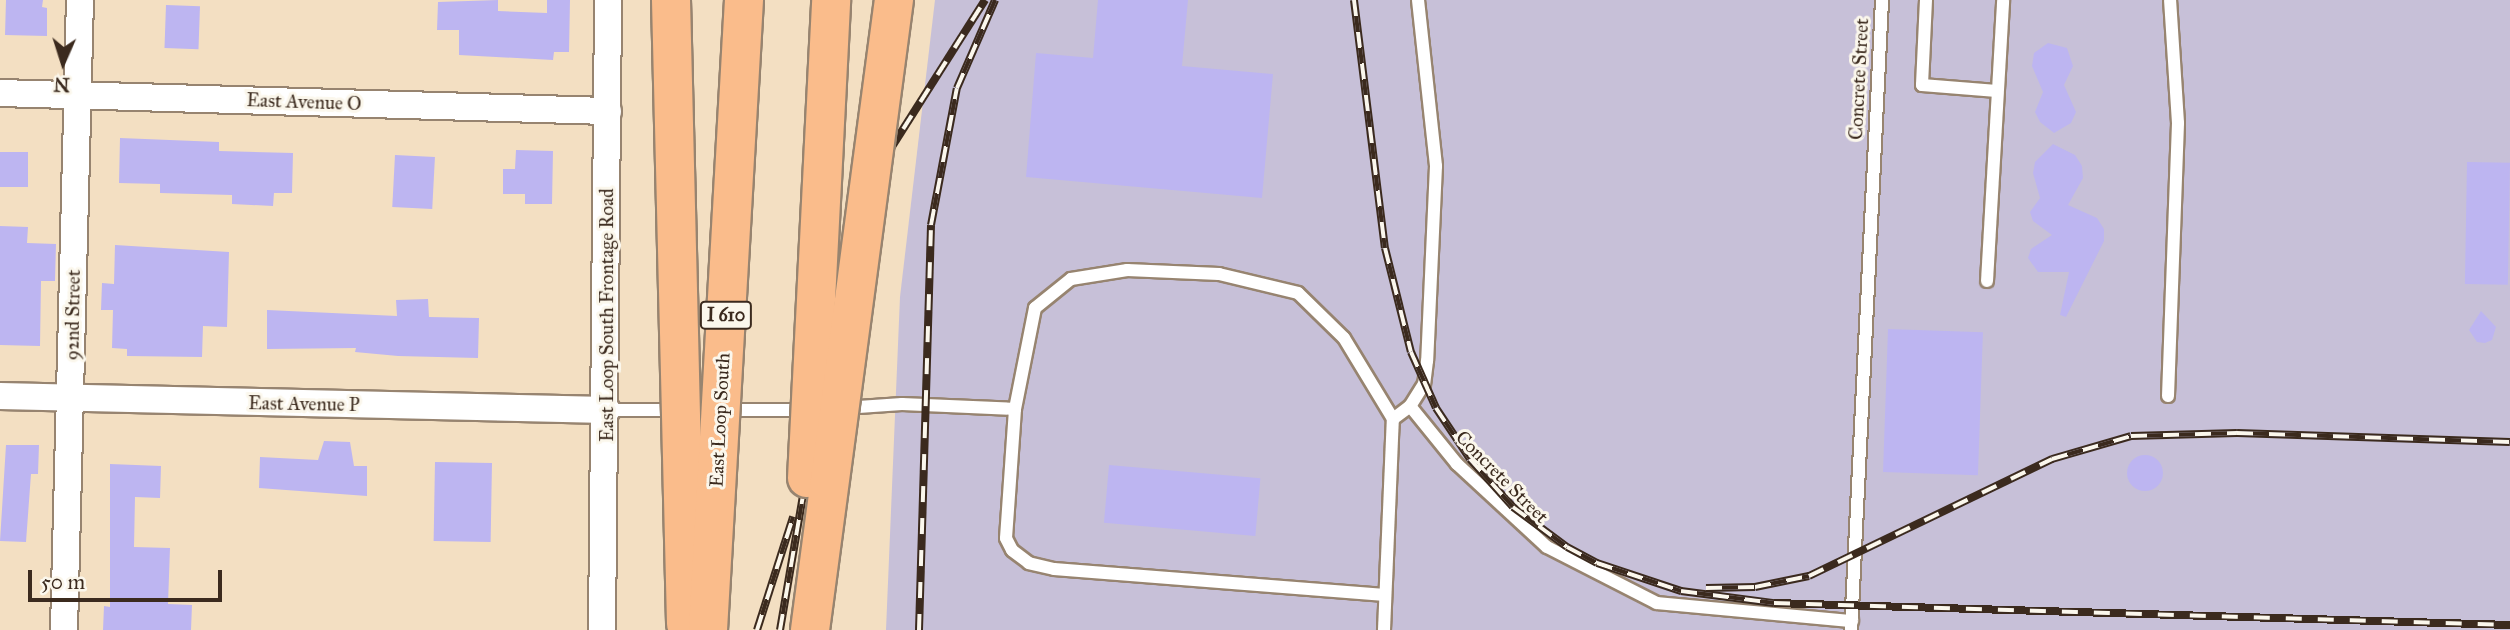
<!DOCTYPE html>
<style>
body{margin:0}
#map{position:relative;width:2510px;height:630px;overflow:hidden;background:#f3dfc2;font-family:"IM FELL Great Primer",serif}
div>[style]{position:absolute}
.industrial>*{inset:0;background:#c7c0d8}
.building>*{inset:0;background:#bdb5f1;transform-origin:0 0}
.round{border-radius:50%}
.roads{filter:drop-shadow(2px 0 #978470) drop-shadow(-2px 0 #978470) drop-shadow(0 2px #978470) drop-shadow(0 -2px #978470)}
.lane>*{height:12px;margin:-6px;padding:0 6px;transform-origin:6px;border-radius:6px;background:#fff}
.street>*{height:26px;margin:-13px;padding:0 13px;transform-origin:13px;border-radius:13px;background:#fff}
.rail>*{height:8px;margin-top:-4px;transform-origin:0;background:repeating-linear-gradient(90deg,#fbf7ec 0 16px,#3b2a1e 0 32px);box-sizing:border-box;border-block:2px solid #3b2a1e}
.bridges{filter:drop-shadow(2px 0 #978470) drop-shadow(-2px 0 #978470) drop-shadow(0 2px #978470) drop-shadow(0 -2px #978470)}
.highway-bridge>*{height:38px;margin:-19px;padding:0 19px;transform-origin:19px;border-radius:19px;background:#fabc8b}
span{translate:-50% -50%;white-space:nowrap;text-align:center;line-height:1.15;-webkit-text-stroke:6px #fbf7ec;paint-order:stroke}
.shield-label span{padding:2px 5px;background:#fbf7ec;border:2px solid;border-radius:5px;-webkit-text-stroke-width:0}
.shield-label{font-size:18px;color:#3b2a1e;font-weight:700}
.street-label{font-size:19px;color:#3b2a1e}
.north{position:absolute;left:28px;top:28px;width:70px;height:70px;-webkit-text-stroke:5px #fbf7ec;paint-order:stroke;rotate:183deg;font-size:19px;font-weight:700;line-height:28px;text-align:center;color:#3b2a1e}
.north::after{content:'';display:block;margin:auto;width:24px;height:32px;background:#3b2a1e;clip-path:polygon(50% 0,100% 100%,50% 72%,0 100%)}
.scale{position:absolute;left:28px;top:570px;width:194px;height:32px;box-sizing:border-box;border:4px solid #3b2a1e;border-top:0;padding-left:9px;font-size:21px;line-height:24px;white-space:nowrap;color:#3b2a1e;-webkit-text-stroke:5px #fbf7ec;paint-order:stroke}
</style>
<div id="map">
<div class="industrial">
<i style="clip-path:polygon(935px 0,2510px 0,2510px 630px,886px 630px,900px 297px)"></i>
</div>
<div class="building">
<i style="clip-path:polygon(6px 0,43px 0,42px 7px,47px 8px,47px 36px,5px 35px)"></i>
<i style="clip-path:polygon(498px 0,498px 11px,547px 13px,547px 0,570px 0,569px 52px,554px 52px,553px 60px,459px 55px,459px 30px,437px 30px,438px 2px)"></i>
<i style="clip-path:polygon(1098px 0,1188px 0,1182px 66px,1273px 74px,1262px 198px,1026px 177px,1036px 53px,1093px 58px)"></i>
<i style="left:166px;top:5px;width:34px;height:43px;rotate:2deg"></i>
<i style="clip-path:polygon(2048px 43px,2067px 48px,2073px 66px,2064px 85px,2076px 112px,2071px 123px,2054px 133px,2040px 122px,2035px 112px,2043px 92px,2032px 66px,2034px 53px)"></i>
<i style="clip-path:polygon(120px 138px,219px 142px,219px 151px,293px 153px,292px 193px,274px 193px,273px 206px,232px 204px,232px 195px,160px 193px,160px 184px,119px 183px)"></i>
<i style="clip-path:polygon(2053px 144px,2075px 155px,2082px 166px,2083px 178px,2068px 205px,2097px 218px,2104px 229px,2104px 241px,2066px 317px,2060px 315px,2069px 272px,2038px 272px,2028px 258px,2031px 249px,2052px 235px,2033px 221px,2030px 212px,2040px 198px,2033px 173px,2035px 162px)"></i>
<i style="clip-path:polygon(516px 150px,553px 151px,552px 204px,525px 204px,525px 194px,503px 194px,503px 169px,515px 169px)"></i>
<i style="left:0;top:152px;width:28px;height:35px"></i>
<i style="left:395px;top:155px;width:40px;height:52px;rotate:3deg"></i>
<i style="left:2467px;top:162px;width:43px;height:122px;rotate:1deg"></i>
<i style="clip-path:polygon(0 226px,28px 227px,27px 243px,56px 244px,55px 281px,41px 281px,40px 346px,0 345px)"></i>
<i style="clip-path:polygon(115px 245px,229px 252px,227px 327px,203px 326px,202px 357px,127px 356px,127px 349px,112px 348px,113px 310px,101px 310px,102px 283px,114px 284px)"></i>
<i style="clip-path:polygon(428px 299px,429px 317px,479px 318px,478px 358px,398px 356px,355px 352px,356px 348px,267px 349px,267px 310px,397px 316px,396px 300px)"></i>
<i style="clip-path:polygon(2481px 311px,2496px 327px,2492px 340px,2485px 343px,2477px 342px,2469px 330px)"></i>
<i style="left:1888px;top:329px;width:95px;height:143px;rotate:2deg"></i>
<i style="clip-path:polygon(324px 441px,350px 442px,354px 466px,367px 466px,367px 496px,259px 488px,260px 457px,318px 460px)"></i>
<i style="clip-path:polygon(6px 445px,39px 445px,38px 474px,31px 474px,26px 542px,0 541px)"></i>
<i class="round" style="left:2127px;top:455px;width:36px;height:36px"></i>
<i style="left:435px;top:462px;width:57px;height:79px;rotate:1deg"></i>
<i style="clip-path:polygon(110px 464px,161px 466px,160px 498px,135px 497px,134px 547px,170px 548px,168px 604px,192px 605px,191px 630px,103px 630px,104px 606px,110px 607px)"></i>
<i style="left:1109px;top:465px;width:152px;height:58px;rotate:5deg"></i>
</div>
<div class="roads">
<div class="lane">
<i style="left:1418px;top:0;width:167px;rotate:83.8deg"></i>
<i style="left:1436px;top:166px;width:195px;rotate:92.6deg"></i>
<i style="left:1427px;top:361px;width:23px;rotate:97deg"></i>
<i style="left:1424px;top:384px;width:26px;rotate:122deg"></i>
<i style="left:1410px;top:406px;width:75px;rotate:51deg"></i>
<i style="left:1457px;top:464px;width:122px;rotate:42.7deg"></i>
<i style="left:1547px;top:547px;width:123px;rotate:27deg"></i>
<i style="left:1657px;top:603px;width:196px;rotate:5.3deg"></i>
<i style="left:1926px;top:0;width:85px;rotate:92.7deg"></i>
<i style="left:1922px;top:85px;width:75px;rotate:4.6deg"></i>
<i style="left:1987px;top:281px;width:281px;rotate:-86.7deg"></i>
<i style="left:2168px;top:396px;width:273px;rotate:-87.9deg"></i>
<i style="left:2178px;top:123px;width:123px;rotate:-93.7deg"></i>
<i style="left:844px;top:408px;width:58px;rotate:-3.9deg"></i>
<i style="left:902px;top:404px;width:113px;rotate:2.5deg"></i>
<i style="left:607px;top:410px;width:198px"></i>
<i style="left:1385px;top:595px;width:332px;rotate:-175.5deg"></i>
<i style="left:1054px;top:569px;width:26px;rotate:-167deg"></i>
<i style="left:1029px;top:563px;width:21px;rotate:-143deg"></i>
<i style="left:1012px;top:550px;width:13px;rotate:-117deg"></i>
<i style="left:1006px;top:538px;width:129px;rotate:-86deg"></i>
<i style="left:1015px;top:409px;width:103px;rotate:-78.8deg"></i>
<i style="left:1035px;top:308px;width:46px;rotate:-38.9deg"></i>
<i style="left:1071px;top:279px;width:57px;rotate:-9.1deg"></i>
<i style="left:1127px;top:270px;width:92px;rotate:2.5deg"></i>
<i style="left:1219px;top:274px;width:81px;rotate:13.5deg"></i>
<i style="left:1298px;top:293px;width:64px;rotate:44.4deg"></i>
<i style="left:1344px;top:338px;width:95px;rotate:58.8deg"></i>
<i style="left:1393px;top:419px;width:21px;rotate:-37deg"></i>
<i style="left:1384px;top:630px;width:211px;rotate:-87.6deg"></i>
<i style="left:1851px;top:630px;width:631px;rotate:-87.18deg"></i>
</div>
<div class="street">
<i style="left:0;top:93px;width:608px;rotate:1.7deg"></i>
<i style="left:0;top:396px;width:607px;rotate:1.32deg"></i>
<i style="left:64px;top:630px;width:630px;rotate:-88.55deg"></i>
<i style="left:602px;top:630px;width:630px;rotate:-89.45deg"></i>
</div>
</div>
<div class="rail">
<i style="left:1354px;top:0;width:250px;rotate:82.9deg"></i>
<i style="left:1385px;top:248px;width:107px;rotate:76deg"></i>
<i style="left:1411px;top:352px;width:61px;rotate:65.9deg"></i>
<i style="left:1436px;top:408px;width:61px;rotate:56.3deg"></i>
<i style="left:1470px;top:459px;width:64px;rotate:48.1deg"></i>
<i style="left:1513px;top:507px;width:67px;rotate:36.5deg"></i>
<i style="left:1567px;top:547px;width:34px;rotate:28deg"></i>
<i style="left:1597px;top:563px;width:89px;rotate:18.4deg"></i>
<i style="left:1681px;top:591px;width:94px;rotate:7.4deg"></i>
<i style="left:1774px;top:603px;width:736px;rotate:1.71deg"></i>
<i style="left:1706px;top:588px;width:49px;rotate:-1.2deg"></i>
<i style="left:1755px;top:587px;width:55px;rotate:-11.5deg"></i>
<i style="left:1809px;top:576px;width:270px;rotate:-25.7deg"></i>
<i style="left:2052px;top:459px;width:82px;rotate:-16.2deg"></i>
<i style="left:2131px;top:436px;width:106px;rotate:-1.6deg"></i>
<i style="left:2237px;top:433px;width:273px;rotate:1.9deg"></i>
<i style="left:757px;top:630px;width:119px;rotate:-72.3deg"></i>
<i style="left:780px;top:630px;width:343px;rotate:-80.3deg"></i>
<i style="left:838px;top:292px;width:66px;rotate:-75.1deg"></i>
<i style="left:855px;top:228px;width:78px;rotate:-66.7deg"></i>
<i style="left:886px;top:156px;width:185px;rotate:-57.6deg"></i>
<i style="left:919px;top:630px;width:405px;rotate:-88.3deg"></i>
<i style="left:931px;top:225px;width:139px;rotate:-79.3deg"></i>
<i style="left:957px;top:88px;width:96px;rotate:-66.6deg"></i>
</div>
<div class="bridges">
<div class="highway-bridge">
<i style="left:671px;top:0;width:624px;rotate:88.62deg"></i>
<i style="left:807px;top:478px;width:479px;rotate:-87.1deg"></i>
<i style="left:708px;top:630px;width:631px;rotate:-86.73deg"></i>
<i style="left:810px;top:630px;width:636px;rotate:-82.41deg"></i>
</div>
</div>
<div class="shield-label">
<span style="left:726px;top:315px">I 610</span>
</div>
<div class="street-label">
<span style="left:1859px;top:79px;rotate:-87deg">Concrete Street</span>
<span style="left:304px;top:102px;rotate:2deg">East Avenue O</span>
<span style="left:73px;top:315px;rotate:-89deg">92nd Street</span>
<span style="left:607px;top:315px;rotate:-90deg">East Loop South Frontage Road</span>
<span style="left:304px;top:404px;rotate:1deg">East Avenue P</span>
<span style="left:720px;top:420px;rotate:-87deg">East Loop South</span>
<span style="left:1502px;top:477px;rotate:45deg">Concrete Street</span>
</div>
<div class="north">N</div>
<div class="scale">50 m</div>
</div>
